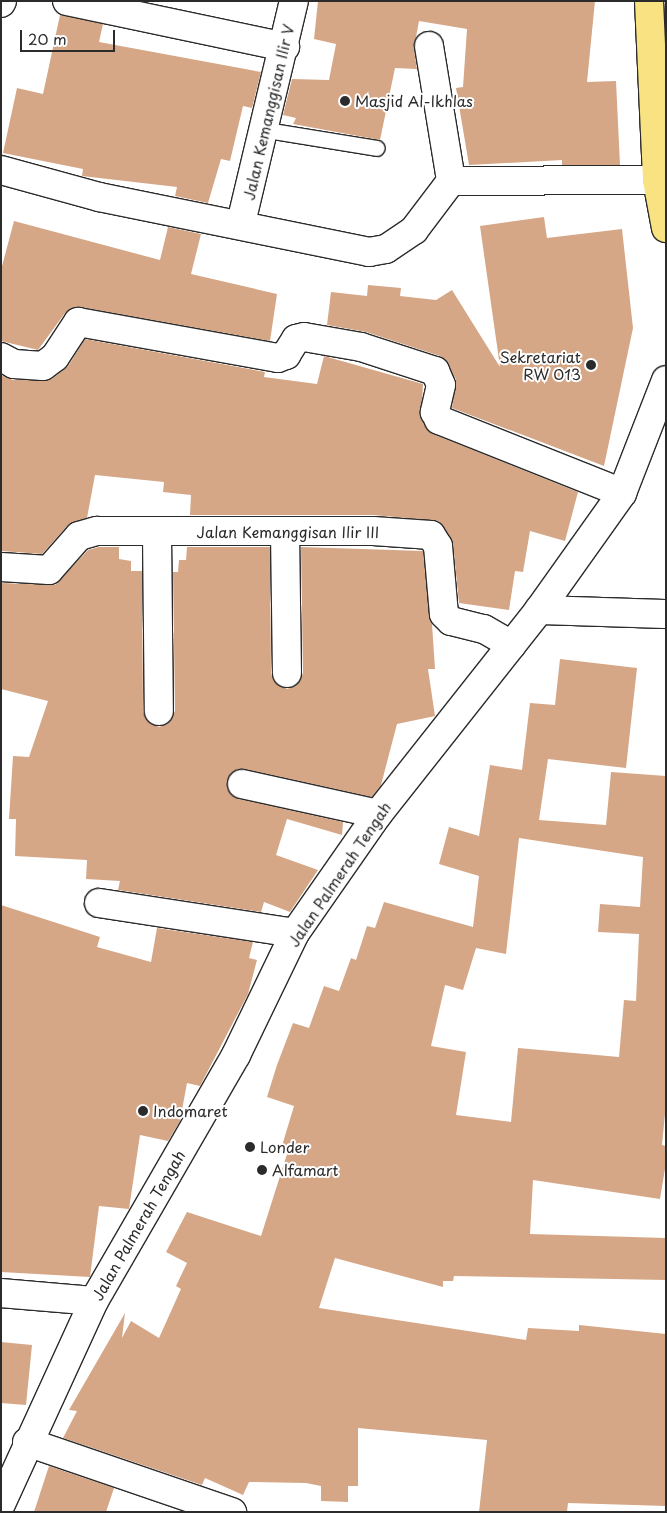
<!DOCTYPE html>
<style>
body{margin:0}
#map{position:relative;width:667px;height:1513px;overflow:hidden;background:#fff;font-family:"Playpen Sans",sans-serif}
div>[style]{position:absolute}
.building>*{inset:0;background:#d5a787}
.roads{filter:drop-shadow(1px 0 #2b2b2b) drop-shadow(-1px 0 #2b2b2b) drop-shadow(0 1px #2b2b2b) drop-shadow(0 -1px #2b2b2b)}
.service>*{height:15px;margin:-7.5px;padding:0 7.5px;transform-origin:7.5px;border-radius:7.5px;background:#fff}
.minor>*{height:28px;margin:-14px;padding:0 14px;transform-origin:14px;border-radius:14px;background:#fff}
.tertiary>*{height:28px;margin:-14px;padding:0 14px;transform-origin:14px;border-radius:14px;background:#fff}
.primary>*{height:28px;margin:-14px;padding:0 14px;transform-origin:14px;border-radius:14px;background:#f8e281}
.dots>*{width:14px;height:14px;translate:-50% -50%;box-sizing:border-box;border:2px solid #fff;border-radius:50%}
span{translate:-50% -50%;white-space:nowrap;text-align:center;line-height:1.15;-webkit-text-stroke:4px #fff;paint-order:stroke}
.poi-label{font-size:15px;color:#2b2b2b}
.left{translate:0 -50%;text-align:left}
.right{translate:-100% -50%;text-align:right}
.street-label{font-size:15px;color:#2b2b2b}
.frame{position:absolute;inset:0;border:2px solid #2b2b2b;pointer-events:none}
.scale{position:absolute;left:20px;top:30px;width:95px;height:22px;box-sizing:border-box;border:2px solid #2b2b2b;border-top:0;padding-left:6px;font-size:15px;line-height:18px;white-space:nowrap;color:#2b2b2b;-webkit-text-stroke:4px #fff;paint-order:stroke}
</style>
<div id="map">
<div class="building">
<i style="clip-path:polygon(318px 1px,595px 1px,587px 82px,616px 81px,620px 165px,562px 165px,562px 160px,469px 165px,456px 88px,463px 87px,467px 29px,419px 21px,414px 48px,417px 69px,395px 68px,380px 140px,293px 124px,296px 118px,283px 115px,292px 79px,329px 80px,336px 44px,314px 39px)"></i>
<i style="clip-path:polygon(60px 15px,103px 24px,99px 42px,261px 72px,252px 108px,243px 106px,230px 161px,221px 159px,208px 203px,175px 196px,177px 187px,82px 176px,83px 169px,3px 153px,17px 88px,43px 94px)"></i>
<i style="clip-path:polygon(544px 217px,547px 238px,622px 229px,633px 328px,604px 466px,452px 408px,456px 379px,440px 356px,366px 332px,327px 325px,331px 292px,367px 296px,368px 285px,401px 288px,400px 296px,436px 300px,452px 290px,500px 367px,480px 226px)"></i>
<i style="clip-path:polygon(14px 221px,160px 260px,168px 227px,201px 234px,191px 274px,277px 294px,270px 341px,80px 307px,65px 313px,38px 350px,1px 341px,1px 270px)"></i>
<i style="clip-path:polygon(85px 339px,265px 372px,264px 377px,317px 384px,324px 356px,423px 384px,421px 418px,433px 434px,578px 492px,565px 541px,530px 531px,523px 572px,515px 571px,509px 610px,459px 603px,453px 544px,439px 521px,373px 515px,190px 515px,191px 495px,163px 492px,164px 482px,95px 475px,87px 518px,68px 525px,42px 554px,1px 551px,1px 375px,13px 380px,52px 379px,68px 366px)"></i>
<i style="clip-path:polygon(99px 547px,119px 547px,119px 559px,131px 561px,131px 571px,142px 571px,143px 711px,146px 719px,159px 727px,167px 724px,175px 711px,173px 572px,178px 572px,179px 560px,186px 560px,187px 547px,270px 547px,271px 673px,274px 681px,287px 689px,295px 686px,303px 673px,301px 547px,423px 551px,432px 624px,435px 669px,428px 669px,435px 716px,397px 724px,381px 785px,372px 797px,245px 769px,237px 769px,227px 780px,227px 789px,239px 799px,343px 822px,342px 835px,287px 819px,276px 855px,318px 870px,290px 912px,264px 902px,261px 912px,118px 890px,120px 881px,86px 879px,87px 860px,15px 856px,16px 819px,9px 819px,13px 756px,29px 757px,48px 701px,1px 689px,1px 583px,55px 585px,88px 550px)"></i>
<i style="clip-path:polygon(evenodd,560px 659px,637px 668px,626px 768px,548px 759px,539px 820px,606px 825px,611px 772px,666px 776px,666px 1104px,662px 1145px,666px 1146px,666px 1163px,660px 1199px,533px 1180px,530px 1234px,666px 1238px,666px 1280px,454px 1276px,453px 1281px,443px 1281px,443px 1287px,335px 1258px,319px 1308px,526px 1340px,528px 1328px,579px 1331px,579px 1325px,666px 1334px,666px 1506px,568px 1503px,567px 1512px,479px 1512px,487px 1440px,358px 1428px,358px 1486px,348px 1486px,348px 1502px,321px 1501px,321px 1486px,306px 1483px,249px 1482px,243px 1495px,205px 1478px,202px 1485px,63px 1438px,77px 1411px,69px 1410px,125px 1313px,122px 1338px,131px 1321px,159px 1338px,181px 1289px,176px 1286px,187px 1263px,166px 1252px,187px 1212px,261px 1236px,288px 1151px,281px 1149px,294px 1106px,267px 1097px,277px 1065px,293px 1023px,309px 1028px,324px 986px,339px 991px,351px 958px,356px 960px,367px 926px,375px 928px,384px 902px,473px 927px,479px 876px,439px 864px,449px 827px,479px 836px,490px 765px,522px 770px,530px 703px,555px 705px,560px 659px,519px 838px,643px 857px,640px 907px,600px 904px,598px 932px,639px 934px,636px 1001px,624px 1000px,619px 1057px,518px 1048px,511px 1122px,456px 1115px,466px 1052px,431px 1046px,445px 985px,463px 990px,476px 948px,506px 954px,519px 838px)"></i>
<i style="clip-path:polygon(1px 905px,100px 937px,97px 947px,151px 962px,157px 928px,253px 942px,249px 958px,257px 960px,248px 994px,200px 1086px,187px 1083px,180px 1121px,168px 1141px,140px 1135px,129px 1209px,99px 1206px,90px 1277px,1px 1272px)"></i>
<i style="clip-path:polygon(1px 1342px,32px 1345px,26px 1405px,1px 1403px)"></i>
<i style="clip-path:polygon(49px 1466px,114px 1488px,106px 1512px,34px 1512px)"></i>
</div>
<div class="roads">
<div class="service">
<i style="left:267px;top:130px;width:111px;rotate:9.3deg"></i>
</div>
<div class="minor">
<i style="left:67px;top:1px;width:223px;rotate:11.9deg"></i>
<i style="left:1px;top:3px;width:2px;rotate:-63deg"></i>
<i style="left:429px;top:46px;width:137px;rotate:80.7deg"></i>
<i style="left:1px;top:170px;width:102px;rotate:15.4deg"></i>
<i style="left:99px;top:197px;width:276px;rotate:11.5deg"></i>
<i style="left:369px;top:252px;width:17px;rotate:-10deg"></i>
<i style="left:386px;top:249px;width:34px;rotate:-34deg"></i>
<i style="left:414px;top:230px;width:61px;rotate:-52.9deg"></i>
<i style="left:451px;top:181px;width:215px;rotate:-0.3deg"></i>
<i style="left:241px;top:223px;width:228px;rotate:-76.6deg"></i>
<i style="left:1px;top:357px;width:15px;rotate:28deg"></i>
<i style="left:14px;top:364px;width:29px;rotate:4deg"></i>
<i style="left:43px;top:366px;width:15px;rotate:-37deg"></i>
<i style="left:55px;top:357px;width:42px;rotate:-56.7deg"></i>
<i style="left:78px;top:322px;width:203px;rotate:10.2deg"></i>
<i style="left:278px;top:358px;width:9px;rotate:-21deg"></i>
<i style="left:286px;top:355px;width:19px;rotate:-58deg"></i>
<i style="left:296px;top:339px;width:8px;rotate:-14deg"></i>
<i style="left:304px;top:337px;width:58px;rotate:10deg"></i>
<i style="left:361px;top:347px;width:78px;rotate:18deg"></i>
<i style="left:435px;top:371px;width:15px;rotate:67deg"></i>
<i style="left:441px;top:385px;width:28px;rotate:103deg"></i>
<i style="left:435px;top:412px;width:9px;rotate:63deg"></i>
<i style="left:439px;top:420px;width:197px;rotate:21.7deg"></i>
<i style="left:285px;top:532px;width:141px;rotate:89.2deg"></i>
<i style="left:157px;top:534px;width:177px;rotate:89.4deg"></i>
<i style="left:1px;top:567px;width:48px;rotate:3.6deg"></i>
<i style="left:49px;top:570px;width:45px;rotate:-48.6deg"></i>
<i style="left:79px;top:536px;width:19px;rotate:-16deg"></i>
<i style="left:97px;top:531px;width:276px"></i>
<i style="left:373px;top:531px;width:58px;rotate:3.9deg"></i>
<i style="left:431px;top:535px;width:13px;rotate:58deg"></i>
<i style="left:438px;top:546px;width:68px;rotate:85deg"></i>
<i style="left:444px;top:614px;width:10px;rotate:45deg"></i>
<i style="left:451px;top:621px;width:34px;rotate:14deg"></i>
<i style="left:484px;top:629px;width:32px;rotate:30deg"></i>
<i style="left:539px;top:610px;width:127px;rotate:1.8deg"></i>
<i style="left:242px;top:784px;width:139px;rotate:12.4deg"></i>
<i style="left:99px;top:903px;width:198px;rotate:8.7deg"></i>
<i style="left:1px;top:1293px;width:93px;rotate:4.9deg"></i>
<i style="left:27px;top:1442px;width:217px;rotate:18.9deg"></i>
</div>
<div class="tertiary">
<i style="left:1px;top:1504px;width:223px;rotate:-65.4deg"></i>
<i style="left:94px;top:1301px;width:284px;rotate:-60deg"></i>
<i style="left:236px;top:1055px;width:136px;rotate:-64.2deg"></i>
<i style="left:295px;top:933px;width:145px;rotate:-55.1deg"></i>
<i style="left:378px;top:814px;width:260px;rotate:-51.7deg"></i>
<i style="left:539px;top:610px;width:143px;rotate:-54.6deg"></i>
<i style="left:622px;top:493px;width:121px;rotate:-68.7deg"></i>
</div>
<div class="primary">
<i style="left:649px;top:1px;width:179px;rotate:87.4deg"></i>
<i style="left:657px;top:180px;width:49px;rotate:79.4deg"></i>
</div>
</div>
<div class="dots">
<i style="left:345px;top:101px;background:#2b2b2b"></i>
<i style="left:591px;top:365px;background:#2b2b2b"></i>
<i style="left:143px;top:1111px;background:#2b2b2b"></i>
<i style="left:250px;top:1147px;background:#2b2b2b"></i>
<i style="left:262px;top:1170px;background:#2b2b2b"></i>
</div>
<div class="poi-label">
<span class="left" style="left:355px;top:101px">Masjid Al-Ikhlas</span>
<span class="right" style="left:581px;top:365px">Sekretariat<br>RW 013</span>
<span class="left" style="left:153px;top:1111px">Indomaret</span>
<span class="left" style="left:260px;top:1147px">Londer</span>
<span class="left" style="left:272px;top:1170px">Alfamart</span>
</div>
<div class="street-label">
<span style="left:268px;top:112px;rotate:-77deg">Jalan Kemanggisan Ilir V</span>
<span style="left:288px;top:532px">Jalan Kemanggisan Ilir III</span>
<span style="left:339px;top:874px;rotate:-56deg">Jalan Palmerah Tengah</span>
<span style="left:138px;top:1225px;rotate:-60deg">Jalan Palmerah Tengah</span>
</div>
<div class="frame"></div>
<div class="scale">20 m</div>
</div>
